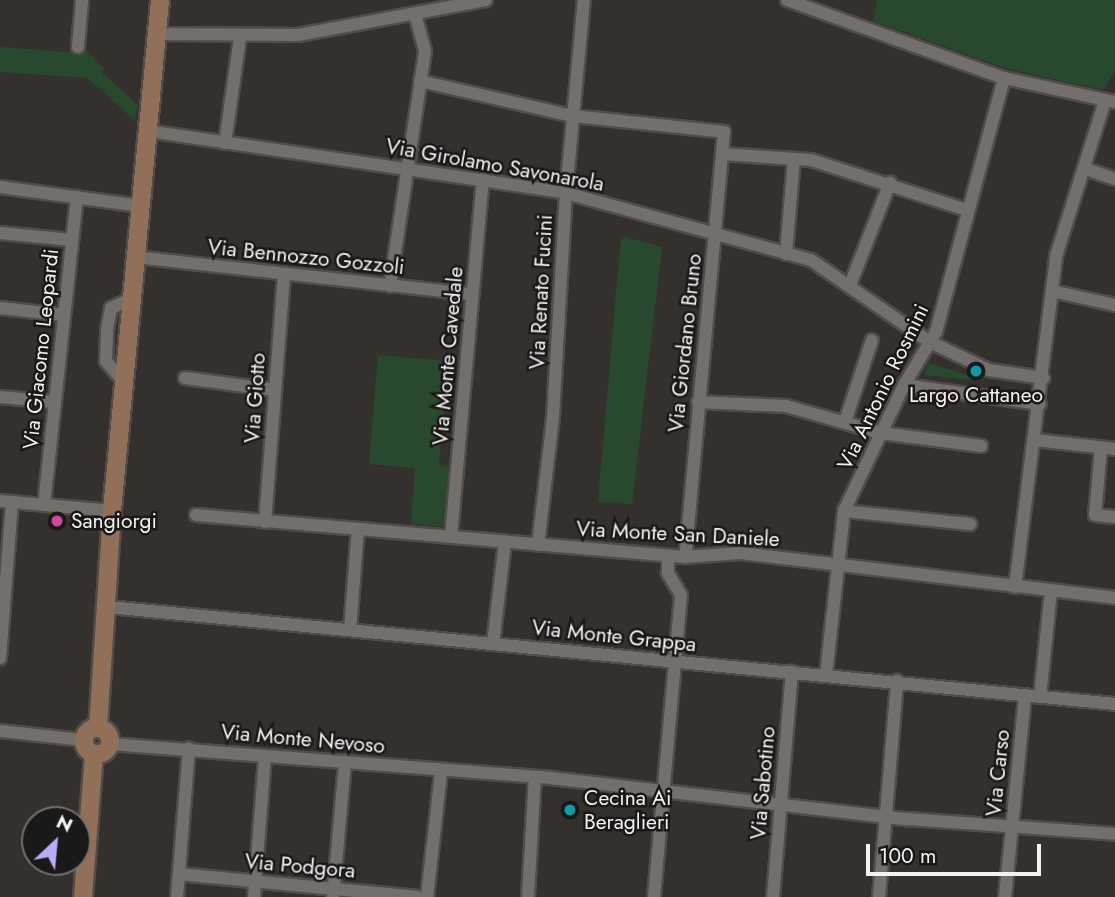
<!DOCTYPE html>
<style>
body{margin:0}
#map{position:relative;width:1115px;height:897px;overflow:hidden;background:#34302e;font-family:Jost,sans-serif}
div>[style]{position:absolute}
.green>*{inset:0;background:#28492d}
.roads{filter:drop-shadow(2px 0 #504c4b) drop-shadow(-2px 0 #504c4b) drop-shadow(0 2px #504c4b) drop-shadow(0 -2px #504c4b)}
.street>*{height:12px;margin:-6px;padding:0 6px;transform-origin:6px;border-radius:6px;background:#736f6c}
.secondary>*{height:18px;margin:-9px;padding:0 9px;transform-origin:9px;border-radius:9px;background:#926f59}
.secondary>.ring{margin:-9px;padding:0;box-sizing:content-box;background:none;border:18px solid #926f59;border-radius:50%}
.dots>*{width:19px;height:19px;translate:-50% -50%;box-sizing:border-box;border:4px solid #1a1918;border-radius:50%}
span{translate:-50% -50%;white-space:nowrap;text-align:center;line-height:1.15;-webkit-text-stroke:5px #1a1918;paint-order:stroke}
.street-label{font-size:21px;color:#f4f2f1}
.poi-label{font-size:21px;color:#f4f2f1}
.left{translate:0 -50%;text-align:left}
.north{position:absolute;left:21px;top:806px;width:70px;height:70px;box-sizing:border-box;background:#1a1918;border:2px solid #71706f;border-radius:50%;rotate:26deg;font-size:19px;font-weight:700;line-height:28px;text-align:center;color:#f4f2f1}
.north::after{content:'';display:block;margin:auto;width:24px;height:32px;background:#b6acf8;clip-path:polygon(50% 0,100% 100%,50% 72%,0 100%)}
.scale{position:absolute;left:866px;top:844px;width:175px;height:32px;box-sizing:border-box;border:4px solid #f4f2f1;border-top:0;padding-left:9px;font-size:21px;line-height:24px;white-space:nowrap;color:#f4f2f1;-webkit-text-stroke:5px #1a1918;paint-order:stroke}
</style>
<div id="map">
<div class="green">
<i style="clip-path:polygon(877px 0,1115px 0,1115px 71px,1103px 90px,1008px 69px,873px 21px)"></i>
<i style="clip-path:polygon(82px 46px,104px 68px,102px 73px,138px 105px,135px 121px,88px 78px,0 72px,0 47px,80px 53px)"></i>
<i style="clip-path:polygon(621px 236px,662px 247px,632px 504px,598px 502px)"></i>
<i style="clip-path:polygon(378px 355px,448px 361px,439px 465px,449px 467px,444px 527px,411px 524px,415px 468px,369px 464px)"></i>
<i style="clip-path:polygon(928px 363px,952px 370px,982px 381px,924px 375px)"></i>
</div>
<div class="roads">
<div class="street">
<i style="left:787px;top:0;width:231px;rotate:19.8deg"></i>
<i style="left:1004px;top:78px;width:114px;rotate:12.2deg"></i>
<i style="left:157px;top:34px;width:141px;rotate:0.4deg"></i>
<i style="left:298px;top:35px;width:191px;rotate:-10.5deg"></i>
<i style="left:78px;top:47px;width:47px;rotate:-85.1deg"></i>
<i style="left:420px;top:81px;width:157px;rotate:12.9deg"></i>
<i style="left:573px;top:116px;width:152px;rotate:6deg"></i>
<i style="left:724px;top:132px;width:427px;rotate:95.2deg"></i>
<i style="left:148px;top:131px;width:423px;rotate:8.4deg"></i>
<i style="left:566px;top:193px;width:254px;rotate:15.3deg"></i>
<i style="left:811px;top:260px;width:145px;rotate:34.6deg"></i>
<i style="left:930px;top:342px;width:65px;rotate:25.4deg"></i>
<i style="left:989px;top:370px;width:55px;rotate:8.4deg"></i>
<i style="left:225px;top:143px;width:107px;rotate:-81.9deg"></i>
<i style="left:722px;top:154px;width:89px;rotate:3.9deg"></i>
<i style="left:811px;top:160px;width:164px;rotate:17.8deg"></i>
<i style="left:1086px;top:169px;width:31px;rotate:19deg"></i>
<i style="left:0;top:187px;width:142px;rotate:7.7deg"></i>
<i style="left:0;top:233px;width:72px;rotate:5.6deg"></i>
<i style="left:786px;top:254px;width:95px;rotate:-85.2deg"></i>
<i style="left:135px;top:257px;width:339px;rotate:6.3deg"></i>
<i style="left:850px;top:285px;width:110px;rotate:-68.6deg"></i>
<i style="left:390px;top:286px;width:238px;rotate:-81.5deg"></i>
<i style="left:425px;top:51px;width:38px;rotate:-105deg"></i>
<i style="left:1052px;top:291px;width:65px;rotate:12.5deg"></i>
<i style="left:0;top:308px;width:64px;rotate:6.2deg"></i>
<i style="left:185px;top:378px;width:91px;rotate:7.6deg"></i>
<i style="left:124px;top:382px;width:28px;rotate:-131deg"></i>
<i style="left:106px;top:361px;width:32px;rotate:-88deg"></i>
<i style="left:107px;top:329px;width:21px;rotate:-79deg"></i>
<i style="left:111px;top:308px;width:22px;rotate:-24deg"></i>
<i style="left:904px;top:385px;width:137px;rotate:8deg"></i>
<i style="left:0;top:397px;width:55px;rotate:5.2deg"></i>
<i style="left:698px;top:402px;width:88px;rotate:2.6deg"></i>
<i style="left:786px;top:406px;width:99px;rotate:15.9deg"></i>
<i style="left:881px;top:433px;width:101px;rotate:7.4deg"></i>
<i style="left:845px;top:422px;width:86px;rotate:-71.8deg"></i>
<i style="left:1035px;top:440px;width:81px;rotate:6.4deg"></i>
<i style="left:1101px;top:448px;width:67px;rotate:95.1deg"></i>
<i style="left:1095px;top:515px;width:20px;rotate:6deg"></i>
<i style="left:0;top:501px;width:112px;rotate:5.1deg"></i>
<i style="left:44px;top:505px;width:310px;rotate:-83.9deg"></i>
<i style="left:844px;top:511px;width:127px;rotate:5.9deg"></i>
<i style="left:196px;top:515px;width:491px;rotate:4.9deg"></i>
<i style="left:685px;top:557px;width:55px;rotate:-4.2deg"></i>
<i style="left:740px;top:553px;width:378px;rotate:6.8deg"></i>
<i style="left:265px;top:522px;width:247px;rotate:-85.6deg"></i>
<i style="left:451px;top:536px;width:358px;rotate:-84.9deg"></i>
<i style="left:538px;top:545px;width:129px;rotate:-83.3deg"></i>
<i style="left:553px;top:417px;width:224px;rotate:-86.7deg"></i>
<i style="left:566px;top:193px;width:194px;rotate:-84.7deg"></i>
<i style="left:1015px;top:587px;width:334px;rotate:-82.9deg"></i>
<i style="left:1056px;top:256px;width:163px;rotate:-72.5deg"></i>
<i style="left:108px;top:607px;width:1012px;rotate:5.5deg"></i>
<i style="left:350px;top:630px;width:101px;rotate:-85.5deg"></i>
<i style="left:493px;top:644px;width:103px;rotate:-83.3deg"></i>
<i style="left:0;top:658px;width:155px;rotate:-85.6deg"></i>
<i style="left:826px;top:675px;width:165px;rotate:-83.7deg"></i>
<i style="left:844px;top:511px;width:140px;rotate:-64.5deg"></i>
<i style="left:904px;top:385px;width:62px;rotate:-58.9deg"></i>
<i style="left:936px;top:332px;width:263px;rotate:-75deg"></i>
<i style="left:1040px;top:697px;width:107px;rotate:-84.1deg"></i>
<i style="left:0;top:731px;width:83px;rotate:6.2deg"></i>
<i style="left:110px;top:744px;width:441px;rotate:4.4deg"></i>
<i style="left:550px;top:778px;width:359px;rotate:6.6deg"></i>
<i style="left:907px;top:819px;width:209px;rotate:4.1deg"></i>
<i style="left:179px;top:874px;width:240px;rotate:5.5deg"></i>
<i style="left:177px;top:897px;width:149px;rotate:-85.4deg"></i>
<i style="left:254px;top:897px;width:141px;rotate:-85.5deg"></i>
<i style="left:333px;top:897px;width:136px;rotate:-84.9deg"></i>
<i style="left:427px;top:897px;width:126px;rotate:-83.6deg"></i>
<i style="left:528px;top:897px;width:120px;rotate:-86.7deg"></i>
<i style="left:654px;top:897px;width:303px;rotate:-84.9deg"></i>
<i style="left:681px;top:595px;width:26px;rotate:-121deg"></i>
<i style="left:668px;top:573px;width:17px;rotate:-90deg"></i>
<i style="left:773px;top:897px;width:226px;rotate:-85.2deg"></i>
<i style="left:879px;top:897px;width:217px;rotate:-85.2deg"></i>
<i style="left:1005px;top:897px;width:202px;rotate:-84.3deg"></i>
</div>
<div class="secondary">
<i class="ring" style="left:84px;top:728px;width:8px;height:8px"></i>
<i style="left:98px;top:728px;width:217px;rotate:-86.3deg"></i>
<i style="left:112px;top:511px;width:513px;rotate:-84.63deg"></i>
<i style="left:83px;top:897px;width:143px;rotate:-85.6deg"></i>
</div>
</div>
<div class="dots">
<i style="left:976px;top:371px;background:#0f9aa8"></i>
<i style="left:57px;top:521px;background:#d1479c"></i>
<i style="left:570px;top:810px;background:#0f9aa8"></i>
</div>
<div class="street-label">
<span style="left:495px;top:165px;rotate:10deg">Via Girolamo Savonarola</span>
<span style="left:306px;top:257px;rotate:6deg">Via Bennozzo Gozzoli</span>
<span style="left:541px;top:292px;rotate:-87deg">Via Renato Fucini</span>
<span style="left:685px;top:343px;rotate:-84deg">Via Giordano Bruno</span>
<span style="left:41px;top:349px;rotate:-84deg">Via Giacomo Leopardi</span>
<span style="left:448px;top:356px;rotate:-85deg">Via Monte Cavedale</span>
<span style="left:883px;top:387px;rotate:-64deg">Via Antonio Rosmini</span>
<span style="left:255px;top:398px;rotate:-86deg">Via Giotto</span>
<span style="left:678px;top:534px;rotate:3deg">Via Monte San Daniele</span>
<span style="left:614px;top:636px;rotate:6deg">Via Monte Grappa</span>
<span style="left:303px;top:739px;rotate:5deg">Via Monte Nevoso</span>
<span style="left:998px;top:773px;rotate:-84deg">Via Carso</span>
<span style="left:763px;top:783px;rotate:-85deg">Via Sabotino</span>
<span style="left:300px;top:866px;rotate:5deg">Via Podgora</span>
</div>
<div class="poi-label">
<span style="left:976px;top:395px">Largo Cattaneo</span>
<span class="left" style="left:71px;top:521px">Sangiorgi</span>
<span class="left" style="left:584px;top:810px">Cecina Ai<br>Beraglieri</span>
</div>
<div class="north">N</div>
<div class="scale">100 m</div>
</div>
